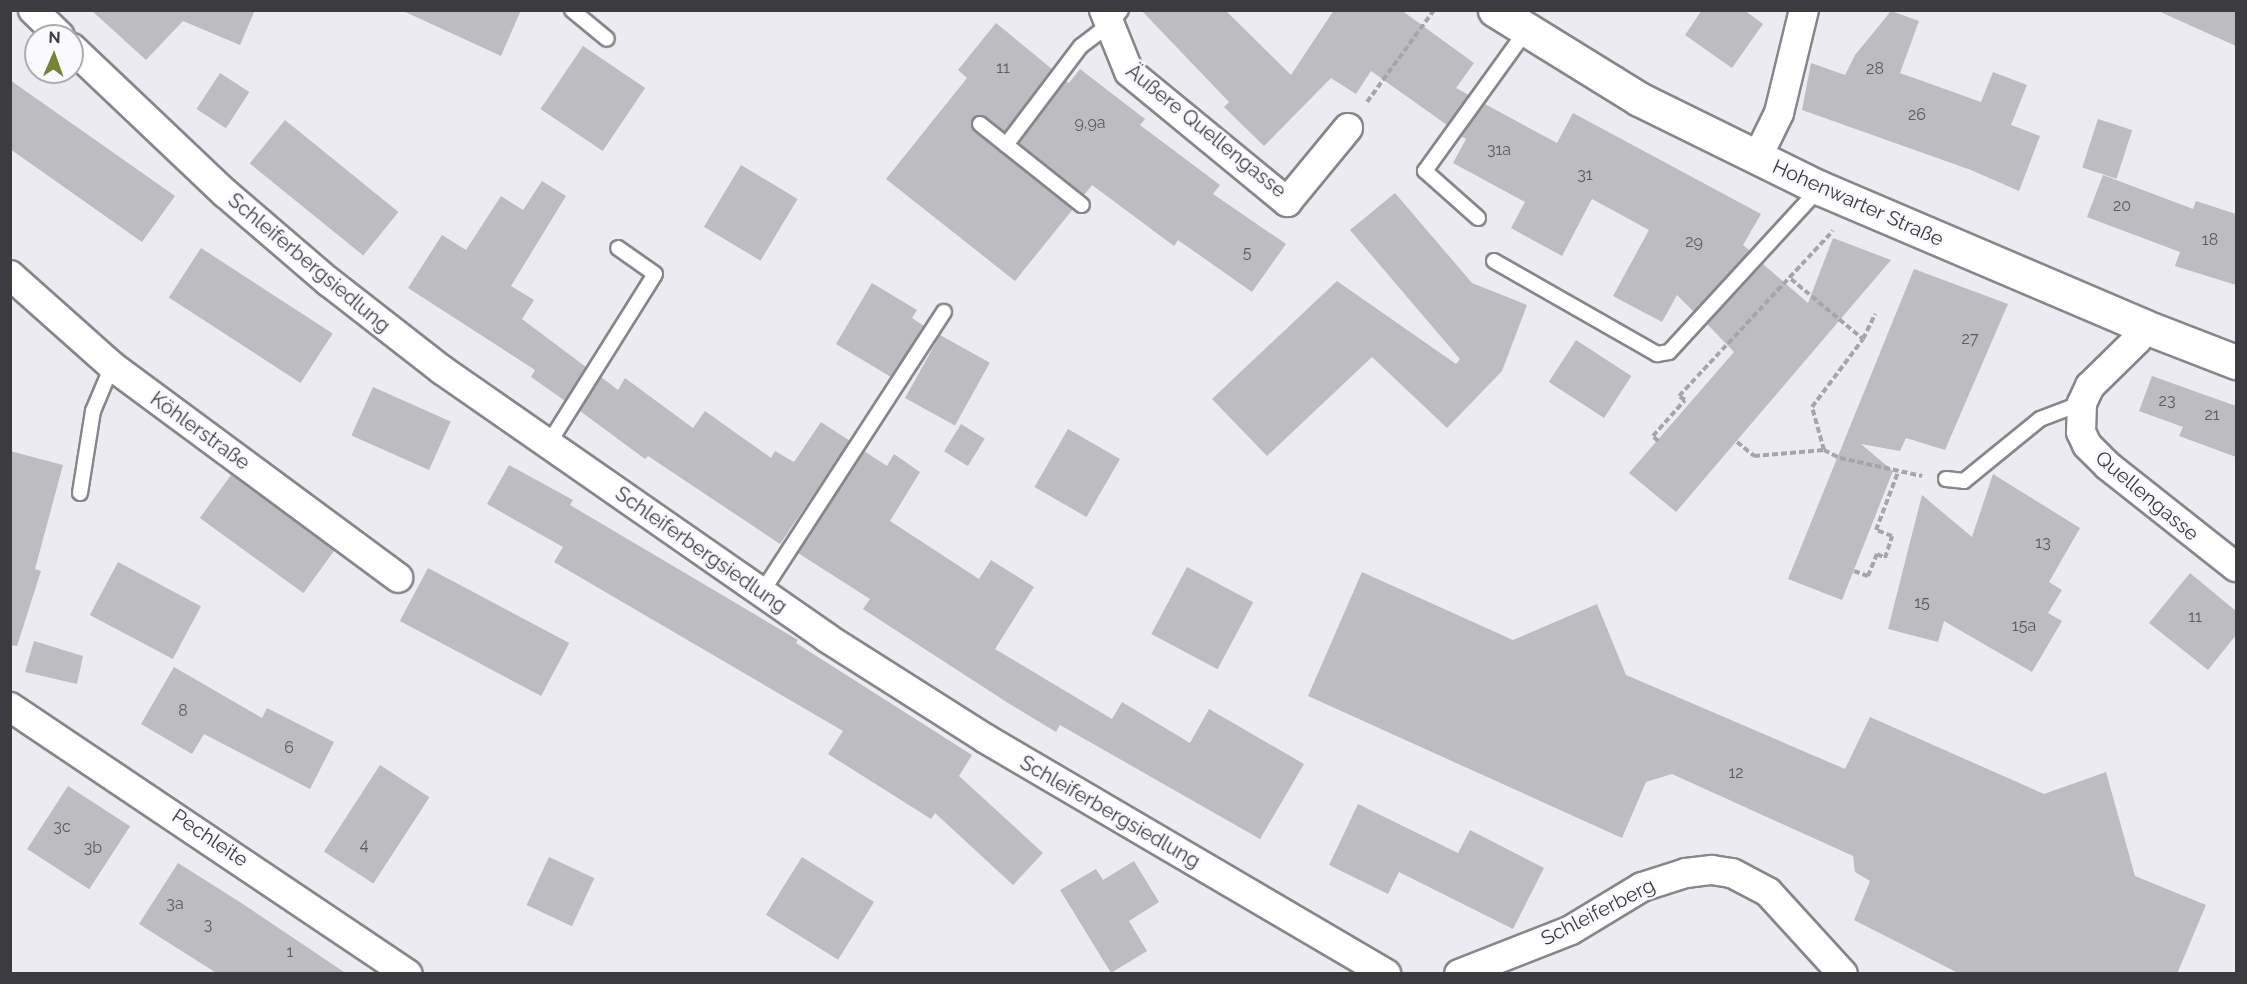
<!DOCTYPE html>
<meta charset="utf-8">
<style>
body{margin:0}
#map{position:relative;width:2247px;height:984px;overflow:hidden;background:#ecebf1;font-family:Raleway,sans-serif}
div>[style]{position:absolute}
.building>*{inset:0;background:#bcbcc1;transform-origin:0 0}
.path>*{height:4px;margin-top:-2px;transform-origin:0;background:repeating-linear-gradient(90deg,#a6a5aa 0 6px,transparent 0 9px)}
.roads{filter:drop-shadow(2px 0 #87878b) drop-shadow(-2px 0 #87878b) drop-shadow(0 2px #87878b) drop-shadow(0 -2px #87878b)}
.service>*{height:14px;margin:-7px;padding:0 7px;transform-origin:7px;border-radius:7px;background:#fff}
.minor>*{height:28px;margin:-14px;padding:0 14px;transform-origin:14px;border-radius:14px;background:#fff}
.tertiary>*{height:33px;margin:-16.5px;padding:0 16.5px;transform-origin:16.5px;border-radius:16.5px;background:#fff}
span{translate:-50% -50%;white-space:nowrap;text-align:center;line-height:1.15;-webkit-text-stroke:4.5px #f9f9fe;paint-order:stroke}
.number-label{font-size:16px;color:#5c5c5f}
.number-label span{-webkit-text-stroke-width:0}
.street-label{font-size:20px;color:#3c3c3e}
.frame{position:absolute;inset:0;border:12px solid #3c3c3e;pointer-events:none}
.north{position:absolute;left:24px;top:24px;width:60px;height:60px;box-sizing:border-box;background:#f9f9fe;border:2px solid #adadb1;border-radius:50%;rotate:2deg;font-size:16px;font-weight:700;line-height:24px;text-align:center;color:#3c3c3e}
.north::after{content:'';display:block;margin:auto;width:21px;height:27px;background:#778533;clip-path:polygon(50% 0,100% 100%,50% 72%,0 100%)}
</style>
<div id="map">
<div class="building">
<i style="clip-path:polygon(91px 10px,255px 10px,240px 45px,183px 21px,146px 60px)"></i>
<i style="clip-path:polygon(401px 10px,521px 10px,501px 56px)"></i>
<i style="clip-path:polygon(1141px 10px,1225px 10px,1291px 75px,1334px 10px,1401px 10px,1474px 63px,1456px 88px,1469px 95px,1447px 125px,1371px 71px,1356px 94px,1331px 78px,1264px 146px,1224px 107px,1229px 102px)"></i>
<i style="clip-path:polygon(1702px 10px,1744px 10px,1763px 24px,1732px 68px,1685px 35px)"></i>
<i style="clip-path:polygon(2156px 10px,2236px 10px,2236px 46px)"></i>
<i style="clip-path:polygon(1891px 11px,1919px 21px,1900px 73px,1981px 102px,1993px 72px,2027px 85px,2011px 125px,2040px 136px,2019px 191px,1971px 170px,1802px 110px,1811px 63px,1845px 75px,1855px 55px)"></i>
<i style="clip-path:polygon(996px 23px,1052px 69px,1005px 132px,981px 115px,973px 119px,972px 128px,1073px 209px,1015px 281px,886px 179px,967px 78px,958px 70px)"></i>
<i style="left:583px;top:46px;width:75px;height:76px;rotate:34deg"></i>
<i style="clip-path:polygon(1080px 69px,1145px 119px,1140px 125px,1220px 185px,1213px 194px,1286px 244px,1252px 292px,1178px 240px,1174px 246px,1092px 185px,1084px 195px,1019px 143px,1066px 81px,1069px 83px)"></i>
<i style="left:220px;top:73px;width:35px;height:43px;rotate:33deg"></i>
<i style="clip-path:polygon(10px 80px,175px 196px,142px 242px,10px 149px)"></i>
<i style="clip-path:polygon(1485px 104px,1557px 143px,1573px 113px,1761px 214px,1743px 245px,1750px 251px,1694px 312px,1677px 295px,1662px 322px,1613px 296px,1649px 230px,1592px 199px,1562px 256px,1511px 228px,1525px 202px,1453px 163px,1466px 139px,1461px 136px)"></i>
<i style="left:2098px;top:119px;width:36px;height:51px;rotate:18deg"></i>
<i style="left:285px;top:120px;width:146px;height:56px;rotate:39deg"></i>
<i style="left:741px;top:165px;width:66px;height:72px;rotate:31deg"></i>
<i style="clip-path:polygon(2103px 175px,2193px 209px,2196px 201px,2236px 214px,2236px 285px,2175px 266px,2180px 252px,2087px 217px)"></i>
<i style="clip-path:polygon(542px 181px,566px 196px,511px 286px,534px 300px,522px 319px,586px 367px,565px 401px,531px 377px,535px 370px,408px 288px,442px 235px,466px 250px,501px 196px,523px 210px)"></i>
<i style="clip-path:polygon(1395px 193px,1472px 283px,1527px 305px,1502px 371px,1447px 428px,1372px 357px,1267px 456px,1212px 399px,1337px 281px,1456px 364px,1460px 359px,1350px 230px)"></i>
<i style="clip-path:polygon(1833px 238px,1891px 260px,1676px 512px,1629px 473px,1734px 352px,1707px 324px,1763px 264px,1808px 303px)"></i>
<i style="left:201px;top:248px;width:157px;height:59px;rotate:33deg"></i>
<i style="clip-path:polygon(1914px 269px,2008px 304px,1945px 450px,1906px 438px,1900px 451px,1861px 444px,1893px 471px,1842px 600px,1788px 579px)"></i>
<i style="clip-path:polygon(872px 283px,917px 310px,912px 318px,924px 326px,891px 377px,836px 344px)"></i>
<i style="left:940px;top:335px;width:57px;height:72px;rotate:29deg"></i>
<i style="left:1576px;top:340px;width:66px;height:50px;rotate:33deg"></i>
<i style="clip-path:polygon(2152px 376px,2236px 406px,2236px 457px,2179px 436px,2183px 427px,2139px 411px)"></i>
<i style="clip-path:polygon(601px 377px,618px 390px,625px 378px,693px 428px,705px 411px,771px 458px,775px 451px,794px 462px,821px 422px,850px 441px,780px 544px,648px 456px,645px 459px,580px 411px)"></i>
<i style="left:373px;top:387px;width:85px;height:53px;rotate:24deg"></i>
<i style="left:961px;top:424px;width:28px;height:32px;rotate:32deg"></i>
<i style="left:1068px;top:429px;width:60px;height:67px;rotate:30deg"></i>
<i style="clip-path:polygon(10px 451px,63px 465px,35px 569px,41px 571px,17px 646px,10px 645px)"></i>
<i style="clip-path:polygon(864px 451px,887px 466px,894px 454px,920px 472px,890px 521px,979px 579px,991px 560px,1034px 587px,995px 649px,1112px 719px,1122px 702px,1190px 743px,1209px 709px,1304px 764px,1260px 839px,1060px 725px,1056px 732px,1008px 703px,863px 609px,870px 599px,798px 553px)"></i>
<i style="clip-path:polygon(509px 465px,573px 500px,570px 505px,798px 640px,796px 643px,972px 755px,959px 776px,1043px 853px,1013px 885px,935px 813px,931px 819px,828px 754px,843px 731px,554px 562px,563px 547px,487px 504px)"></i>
<i style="clip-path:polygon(1993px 474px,2080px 528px,2049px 582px,2062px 590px,2048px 613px,2062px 621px,2032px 672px,1944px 621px,1938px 642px,1888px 629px,1922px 495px,1972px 537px)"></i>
<i style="left:231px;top:475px;width:128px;height:53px;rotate:36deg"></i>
<i style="left:118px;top:562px;width:94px;height:60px;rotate:28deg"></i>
<i style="left:1187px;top:567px;width:75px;height:76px;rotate:28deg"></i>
<i style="left:428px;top:568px;width:160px;height:60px;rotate:28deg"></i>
<i style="clip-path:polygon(1362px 572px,1513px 640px,1597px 604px,1626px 675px,1845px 769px,1870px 717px,2044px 794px,2106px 772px,2135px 876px,2206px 905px,2177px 974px,1960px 974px,1854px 920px,1870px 881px,1855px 872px,1853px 856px,1672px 774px,1646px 782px,1622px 838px,1308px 696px)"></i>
<i style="clip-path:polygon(2190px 573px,2236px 611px,2236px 635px,2208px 670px,2149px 623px)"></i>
<i style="clip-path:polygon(34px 641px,83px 656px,77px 684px,25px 672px)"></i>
<i style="clip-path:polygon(174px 667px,262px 718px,267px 708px,334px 742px,310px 789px,204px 734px,192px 754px,141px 724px)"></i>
<i style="left:380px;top:765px;width:59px;height:103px;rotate:33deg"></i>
<i style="left:68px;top:786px;width:74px;height:75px;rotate:33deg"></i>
<i style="clip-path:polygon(1358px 804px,1458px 853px,1470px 830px,1544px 868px,1513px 929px,1399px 872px,1388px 894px,1329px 865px)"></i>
<i style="left:549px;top:857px;width:50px;height:53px;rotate:25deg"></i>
<i style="left:802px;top:857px;width:85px;height:68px;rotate:32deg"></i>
<i style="clip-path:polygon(1134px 861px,1159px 902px,1129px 921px,1147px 951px,1111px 973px,1060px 890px,1096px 869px,1103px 880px)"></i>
<i style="clip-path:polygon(178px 863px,243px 904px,347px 974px,218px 974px,139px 924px)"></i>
</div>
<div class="path">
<i style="left:1367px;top:102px;width:114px;rotate:-53.9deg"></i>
<i style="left:1791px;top:279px;width:94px;rotate:39.8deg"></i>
<i style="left:1658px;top:441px;width:7px;rotate:-135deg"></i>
<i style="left:1653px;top:436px;width:48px;rotate:-48.4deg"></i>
<i style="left:1685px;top:400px;width:7px;rotate:-146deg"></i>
<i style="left:1679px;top:396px;width:226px;rotate:-47deg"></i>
<i style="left:1737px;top:442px;width:22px;rotate:39deg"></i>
<i style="left:1754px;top:456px;width:70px;rotate:-4.9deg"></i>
<i style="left:1824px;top:450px;width:18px;rotate:27deg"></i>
<i style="left:1840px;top:458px;width:84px;rotate:12.4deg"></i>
<i style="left:1824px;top:450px;width:45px;rotate:-105.6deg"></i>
<i style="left:1812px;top:407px;width:85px;rotate:-53.1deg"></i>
<i style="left:1863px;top:339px;width:28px;rotate:-64deg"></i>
<i style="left:1854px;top:571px;width:15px;rotate:20deg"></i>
<i style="left:1868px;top:576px;width:24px;rotate:-68deg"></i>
<i style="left:1877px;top:554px;width:9px;rotate:27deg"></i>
<i style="left:1885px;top:558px;width:23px;rotate:-72deg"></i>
<i style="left:1892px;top:536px;width:17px;rotate:-159deg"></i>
<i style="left:1876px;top:530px;width:62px;rotate:-69.2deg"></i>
</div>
<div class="roads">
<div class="service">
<i style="left:572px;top:10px;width:45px;rotate:39.6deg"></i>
<i style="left:980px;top:124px;width:130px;rotate:38.5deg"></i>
<i style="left:1006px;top:145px;width:124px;rotate:-52.9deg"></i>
<i style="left:1081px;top:46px;width:35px;rotate:-37deg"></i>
<i style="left:1109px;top:25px;width:19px;rotate:-51deg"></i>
<i style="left:1478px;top:218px;width:71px;rotate:-138.4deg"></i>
<i style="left:1425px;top:171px;width:173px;rotate:-54.2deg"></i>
<i style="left:1494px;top:261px;width:188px;rotate:29.7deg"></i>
<i style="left:1657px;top:354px;width:12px;rotate:-9deg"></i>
<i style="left:1669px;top:352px;width:223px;rotate:-47.4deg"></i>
<i style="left:549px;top:443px;width:199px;rotate:-57.9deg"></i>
<i style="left:655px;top:274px;width:45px;rotate:-144.9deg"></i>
<i style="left:1946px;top:479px;width:18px;rotate:6deg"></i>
<i style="left:1964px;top:481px;width:98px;rotate:-39.2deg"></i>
<i style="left:2040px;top:419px;width:45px;rotate:-20.9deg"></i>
<i style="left:80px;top:493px;width:83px;rotate:-81deg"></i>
<i style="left:93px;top:411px;width:49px;rotate:-67.1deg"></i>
<i style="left:762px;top:592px;width:334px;rotate:-57deg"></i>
</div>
<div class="minor">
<i style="left:33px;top:10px;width:37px;rotate:44deg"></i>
<i style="left:1104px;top:10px;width:67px;rotate:68deg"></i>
<i style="left:1129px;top:72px;width:205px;rotate:39.4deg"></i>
<i style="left:1287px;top:202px;width:96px;rotate:-50.5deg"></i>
<i style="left:72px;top:48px;width:211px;rotate:43.5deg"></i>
<i style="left:225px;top:193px;width:137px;rotate:40.6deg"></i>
<i style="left:329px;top:282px;width:143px;rotate:37.9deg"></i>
<i style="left:442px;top:370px;width:469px;rotate:34.8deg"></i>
<i style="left:827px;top:638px;width:188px;rotate:32.4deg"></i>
<i style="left:986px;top:739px;width:464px;rotate:30.4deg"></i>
<i style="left:1757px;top:158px;width:50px;rotate:-63.9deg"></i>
<i style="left:1779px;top:113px;width:106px;rotate:-76.4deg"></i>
<i style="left:10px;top:275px;width:137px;rotate:41.7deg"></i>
<i style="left:112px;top:366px;width:356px;rotate:36.5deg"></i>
<i style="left:2143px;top:326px;width:15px;rotate:113deg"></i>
<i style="left:2137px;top:340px;width:66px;rotate:135.6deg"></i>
<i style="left:2090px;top:386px;width:19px;rotate:115deg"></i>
<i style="left:2082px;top:403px;width:29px;rotate:92deg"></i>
<i style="left:2081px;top:432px;width:14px;rotate:65deg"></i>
<i style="left:2087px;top:445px;width:30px;rotate:45deg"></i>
<i style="left:2108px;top:466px;width:163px;rotate:38.3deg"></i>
<i style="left:10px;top:707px;width:479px;rotate:33.9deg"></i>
<i style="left:1459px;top:974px;width:120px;rotate:-21.4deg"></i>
<i style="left:1571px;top:930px;width:83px;rotate:-31.2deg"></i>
<i style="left:1642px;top:887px;width:46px;rotate:-17.7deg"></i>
<i style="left:1686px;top:873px;width:26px;rotate:-7deg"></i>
<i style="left:1712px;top:870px;width:20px;rotate:9deg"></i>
<i style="left:1732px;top:873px;width:41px;rotate:27.8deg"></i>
<i style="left:1768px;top:892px;width:111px;rotate:47.6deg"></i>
</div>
<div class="tertiary">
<i style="left:1495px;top:10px;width:169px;rotate:31.7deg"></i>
<i style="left:1639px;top:99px;width:202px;rotate:26.2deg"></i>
<i style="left:1820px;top:188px;width:351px;rotate:23.1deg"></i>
<i style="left:2143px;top:326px;width:100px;rotate:21.2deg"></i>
</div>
</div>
<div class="number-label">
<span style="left:1003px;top:68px">11</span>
<span style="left:1875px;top:69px">28</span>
<span style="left:1917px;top:115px">26</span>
<span style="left:1090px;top:123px">9,9a</span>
<span style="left:1499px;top:150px">31a</span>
<span style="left:1585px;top:175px">31</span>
<span style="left:2122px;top:206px">20</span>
<span style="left:2210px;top:240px">18</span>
<span style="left:1694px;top:242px">29</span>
<span style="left:1247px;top:253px">5</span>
<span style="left:1970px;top:339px">27</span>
<span style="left:2167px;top:401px">23</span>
<span style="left:2212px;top:415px">21</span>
<span style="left:2043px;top:543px">13</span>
<span style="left:1922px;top:603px">15</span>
<span style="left:2195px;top:617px">11</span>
<span style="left:2024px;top:626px">15a</span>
<span style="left:183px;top:711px">8</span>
<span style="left:289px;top:748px">6</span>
<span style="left:1736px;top:773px">12</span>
<span style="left:62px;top:827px">3c</span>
<span style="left:364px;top:845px">4</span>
<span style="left:93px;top:848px">3b</span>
<span style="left:175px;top:904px">3a</span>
<span style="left:208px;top:925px">3</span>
<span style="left:290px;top:952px">1</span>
</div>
<div class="street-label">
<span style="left:1206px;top:131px;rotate:39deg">Äußere Quellengasse</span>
<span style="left:1858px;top:203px;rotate:24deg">Hohenwarter Straße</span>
<span style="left:309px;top:263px;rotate:40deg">Schleiferbergsiedlung</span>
<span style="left:200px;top:431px;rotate:36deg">Köhlerstraße</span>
<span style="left:2147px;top:496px;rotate:40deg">Quellengasse</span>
<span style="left:701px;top:550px;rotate:35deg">Schleiferbergsiedlung</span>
<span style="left:1110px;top:812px;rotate:30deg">Schleiferbergsiedlung</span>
<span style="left:210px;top:838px;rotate:34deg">Pechleite</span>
<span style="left:1598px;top:912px;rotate:-27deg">Schleiferberg</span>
</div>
<div class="frame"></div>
<div class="north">N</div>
</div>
